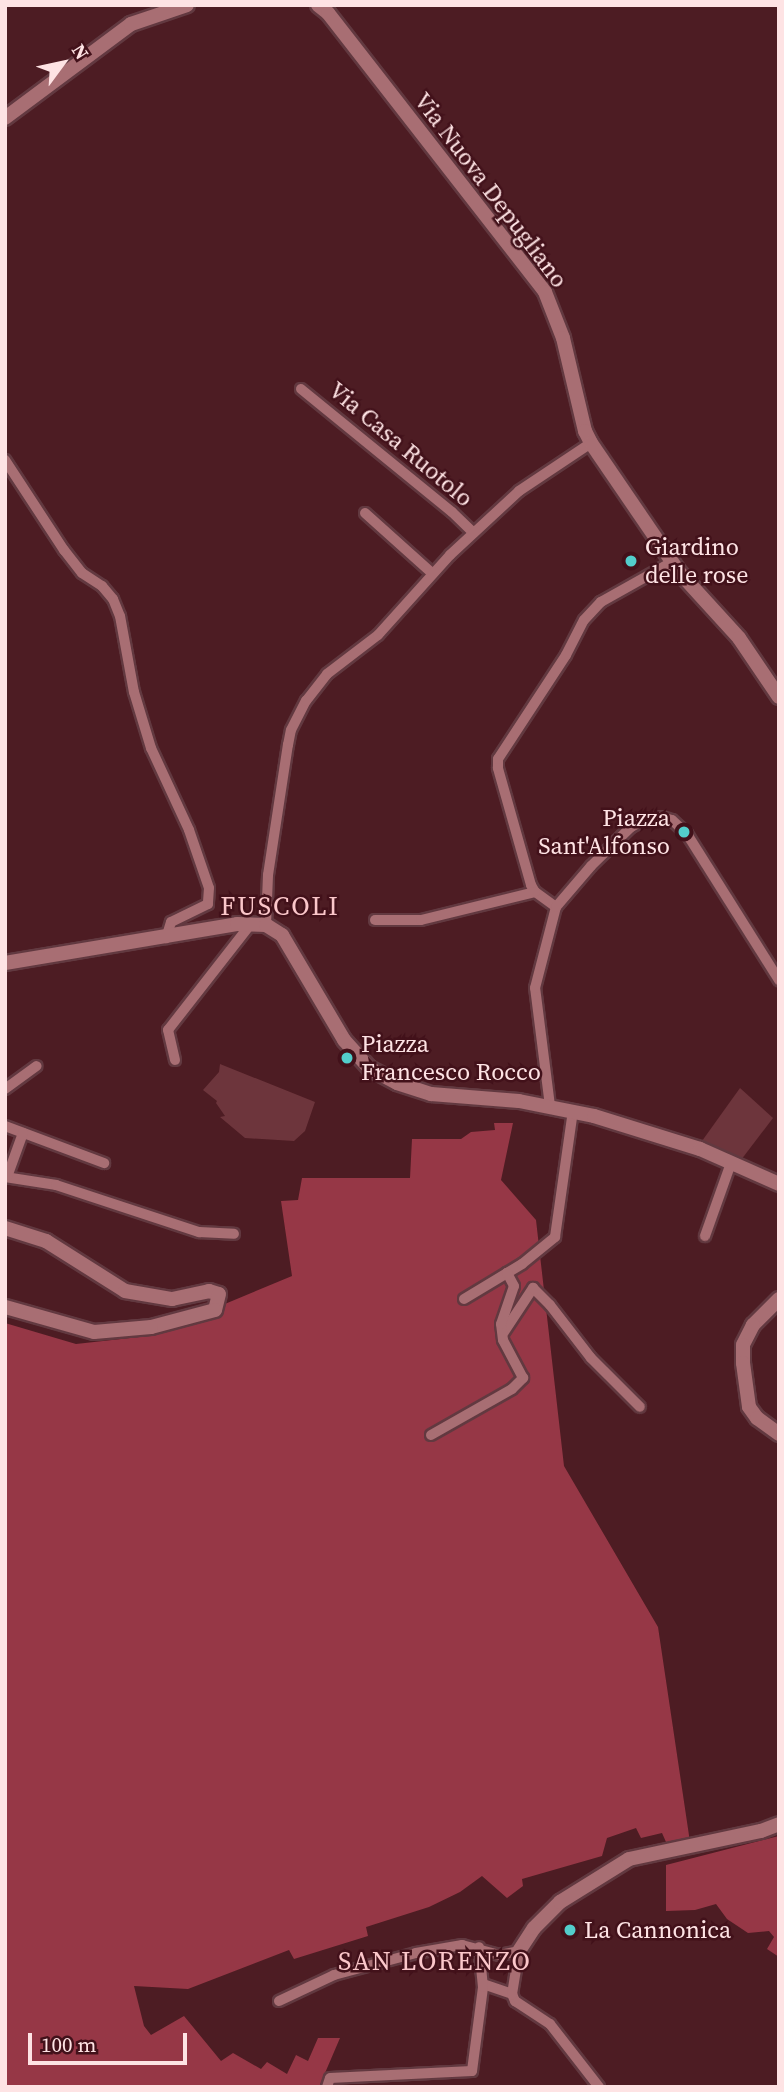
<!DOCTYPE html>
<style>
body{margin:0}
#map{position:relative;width:784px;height:2092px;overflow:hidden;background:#4d1c23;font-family:"Source Serif 4",serif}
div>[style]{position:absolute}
.green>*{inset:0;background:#6d353c}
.forest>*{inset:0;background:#963746}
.roads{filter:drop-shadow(2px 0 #623940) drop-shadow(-2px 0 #623940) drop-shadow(0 2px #623940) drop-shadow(0 -2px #623940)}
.minor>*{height:10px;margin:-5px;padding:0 5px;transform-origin:5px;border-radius:5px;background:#a86e73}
.tertiary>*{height:14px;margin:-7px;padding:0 7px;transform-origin:7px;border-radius:7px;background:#a86e73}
.dots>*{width:19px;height:19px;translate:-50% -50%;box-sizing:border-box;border:4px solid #42111a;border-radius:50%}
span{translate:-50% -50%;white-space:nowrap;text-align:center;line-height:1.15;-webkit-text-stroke:5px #42111a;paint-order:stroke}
.street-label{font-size:24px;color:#fee3e4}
.poi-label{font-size:24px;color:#fee3e4}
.left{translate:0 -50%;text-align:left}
.right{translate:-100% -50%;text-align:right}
.neighbourhood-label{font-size:26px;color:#fbc7ca;letter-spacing:2px}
.frame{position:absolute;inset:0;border:7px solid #fee3e4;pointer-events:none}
.north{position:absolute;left:28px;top:28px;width:70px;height:70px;-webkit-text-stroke:5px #42111a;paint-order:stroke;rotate:57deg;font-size:19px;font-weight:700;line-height:28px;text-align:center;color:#fee3e4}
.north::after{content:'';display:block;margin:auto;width:24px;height:32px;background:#fee3e4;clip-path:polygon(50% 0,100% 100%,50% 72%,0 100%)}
.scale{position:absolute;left:28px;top:2033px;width:159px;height:32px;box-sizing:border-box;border:4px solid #fee3e4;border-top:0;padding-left:9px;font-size:21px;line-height:24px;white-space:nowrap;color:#fee3e4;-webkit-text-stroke:5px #42111a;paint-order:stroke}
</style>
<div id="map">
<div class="green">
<i style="clip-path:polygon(220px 1064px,315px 1102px,305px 1131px,294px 1141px,245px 1138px,220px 1117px,225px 1116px,216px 1103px,217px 1101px,203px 1090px,219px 1072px)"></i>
<i style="clip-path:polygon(740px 1088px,773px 1118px,741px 1160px,702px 1141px)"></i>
</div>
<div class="forest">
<i style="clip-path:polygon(494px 1123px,513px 1123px,501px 1180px,536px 1220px,564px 1466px,658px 1627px,690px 1842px,666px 1842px,662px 1833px,641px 1838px,636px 1828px,607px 1838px,602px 1856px,522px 1879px,523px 1886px,507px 1898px,482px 1876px,460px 1892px,429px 1907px,366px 1927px,368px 1936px,294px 1959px,289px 1950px,188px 1989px,134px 1986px,144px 2026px,151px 2035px,184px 2016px,221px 2061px,233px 2053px,261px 2069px,267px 2062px,287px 2074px,296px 2055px,308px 2061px,318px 2038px,340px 2038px,319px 2087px,5px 2087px,5px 1323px,76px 1344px,148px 1336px,292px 1276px,281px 1201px,298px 1200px,302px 1178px,410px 1178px,412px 1139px,461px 1139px,471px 1132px,495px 1130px)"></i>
<i style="clip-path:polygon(779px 1836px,779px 1957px,767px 1949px,774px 1937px,769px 1931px,748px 1933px,727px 1919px,716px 1904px,695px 1910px,666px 1911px,666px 1865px)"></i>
</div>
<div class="roads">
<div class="minor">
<i style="left:301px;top:389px;width:195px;rotate:39.2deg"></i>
<i style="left:452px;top:512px;width:30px;rotate:44deg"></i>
<i style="left:5px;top:460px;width:108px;rotate:56.8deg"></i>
<i style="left:64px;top:550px;width:29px;rotate:52deg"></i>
<i style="left:82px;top:573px;width:24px;rotate:33deg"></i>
<i style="left:102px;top:586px;width:17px;rotate:50deg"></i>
<i style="left:113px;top:599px;width:18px;rotate:68deg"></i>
<i style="left:120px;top:616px;width:77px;rotate:79.6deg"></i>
<i style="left:134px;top:692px;width:59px;rotate:73.1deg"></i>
<i style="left:151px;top:748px;width:90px;rotate:65.1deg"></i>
<i style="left:189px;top:830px;width:61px;rotate:71deg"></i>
<i style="left:209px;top:888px;width:16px;rotate:94deg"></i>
<i style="left:208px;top:904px;width:41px;rotate:154.1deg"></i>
<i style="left:171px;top:922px;width:17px;rotate:107deg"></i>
<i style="left:365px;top:513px;width:91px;rotate:41.9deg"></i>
<i style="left:556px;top:907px;width:26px;rotate:-144deg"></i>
<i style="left:535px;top:892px;width:8px;rotate:-120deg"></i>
<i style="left:531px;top:885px;width:122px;rotate:-105.8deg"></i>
<i style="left:498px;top:768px;width:9px;rotate:-90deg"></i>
<i style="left:498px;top:759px;width:124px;rotate:-56.8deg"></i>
<i style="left:566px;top:655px;width:39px;rotate:-63deg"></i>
<i style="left:584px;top:620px;width:25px;rotate:-47deg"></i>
<i style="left:601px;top:602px;width:81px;rotate:-29.4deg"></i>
<i style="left:375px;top:920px;width:46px"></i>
<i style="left:421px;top:920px;width:117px;rotate:-13.8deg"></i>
<i style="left:266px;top:925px;width:50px;rotate:-87.7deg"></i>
<i style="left:268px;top:875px;width:132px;rotate:-81.3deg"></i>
<i style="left:288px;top:745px;width:15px;rotate:-79deg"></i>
<i style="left:291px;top:730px;width:33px;rotate:-63deg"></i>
<i style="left:306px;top:701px;width:34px;rotate:-52deg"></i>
<i style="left:327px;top:674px;width:64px;rotate:-37.4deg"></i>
<i style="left:378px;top:635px;width:108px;rotate:-48deg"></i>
<i style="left:450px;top:555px;width:94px;rotate:-42.8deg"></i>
<i style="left:519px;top:491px;width:87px;rotate:-33.7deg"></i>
<i style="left:175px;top:1060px;width:31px;rotate:-103deg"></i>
<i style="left:168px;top:1030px;width:133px;rotate:-52deg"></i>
<i style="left:5px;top:1089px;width:39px;rotate:-36deg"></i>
<i style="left:550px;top:1106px;width:119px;rotate:-97.2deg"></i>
<i style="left:535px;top:988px;width:84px;rotate:-75.5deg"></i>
<i style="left:556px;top:907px;width:54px;rotate:-49.5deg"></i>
<i style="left:591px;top:866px;width:56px;rotate:-44.3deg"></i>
<i style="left:631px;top:827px;width:15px;rotate:-28deg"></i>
<i style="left:644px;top:820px;width:18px;rotate:-9deg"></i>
<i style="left:662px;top:817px;width:10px;rotate:17deg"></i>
<i style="left:672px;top:820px;width:21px;rotate:43deg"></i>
<i style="left:687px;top:834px;width:173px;rotate:57.8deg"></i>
<i style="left:5px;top:1126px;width:106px;rotate:20.5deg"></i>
<i style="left:5px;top:1177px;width:52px;rotate:8.9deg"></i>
<i style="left:56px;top:1185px;width:151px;rotate:18.2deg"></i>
<i style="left:199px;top:1232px;width:35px;rotate:3deg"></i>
<i style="left:7px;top:1177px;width:47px;rotate:-70deg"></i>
<i style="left:705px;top:1236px;width:77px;rotate:-70.4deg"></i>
<i style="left:464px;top:1299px;width:68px;rotate:-31.1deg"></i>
<i style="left:522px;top:1264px;width:43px;rotate:-39.3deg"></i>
<i style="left:555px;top:1237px;width:127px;rotate:-81.9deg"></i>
<i style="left:504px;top:1332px;width:53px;rotate:-56.6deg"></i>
<i style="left:533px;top:1288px;width:24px;rotate:45deg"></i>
<i style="left:550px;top:1305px;width:67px;rotate:52.3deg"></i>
<i style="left:591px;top:1358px;width:69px;rotate:45deg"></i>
<i style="left:431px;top:1435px;width:93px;rotate:-29.6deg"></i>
<i style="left:512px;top:1389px;width:16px;rotate:-45deg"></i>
<i style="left:523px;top:1378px;width:43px;rotate:-117.8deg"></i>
<i style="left:503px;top:1340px;width:16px;rotate:-97deg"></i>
<i style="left:501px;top:1324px;width:40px;rotate:-71.1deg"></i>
<i style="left:514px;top:1286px;width:15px;rotate:-118deg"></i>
<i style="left:483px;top:1984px;width:31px;rotate:19deg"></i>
<i style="left:512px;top:1994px;width:8px;rotate:67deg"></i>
<i style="left:515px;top:2001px;width:42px;rotate:33.3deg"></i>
<i style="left:550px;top:2024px;width:80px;rotate:52.1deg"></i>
<i style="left:279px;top:2001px;width:61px;rotate:-25.3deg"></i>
<i style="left:334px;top:1975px;width:85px;rotate:-15deg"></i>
<i style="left:416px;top:1953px;width:47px;rotate:-9.9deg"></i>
<i style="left:462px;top:1945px;width:39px;rotate:15deg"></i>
<i style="left:500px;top:1955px;width:19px;rotate:-12deg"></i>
<i style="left:519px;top:1951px;width:44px;rotate:99.2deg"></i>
<i style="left:327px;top:2087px;width:9px;rotate:-72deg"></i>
<i style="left:330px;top:2078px;width:142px;rotate:-2.8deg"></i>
<i style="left:472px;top:2071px;width:85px;rotate:-82.5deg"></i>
<i style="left:483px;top:1987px;width:40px;rotate:-95.7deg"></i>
</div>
<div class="tertiary">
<i style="left:318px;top:5px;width:13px;rotate:39deg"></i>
<i style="left:328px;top:13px;width:353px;rotate:52.1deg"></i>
<i style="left:545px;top:292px;width:49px;rotate:68.6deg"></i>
<i style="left:563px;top:338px;width:96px;rotate:76.7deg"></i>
<i style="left:585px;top:431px;width:13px;rotate:63deg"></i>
<i style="left:591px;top:443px;width:156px;rotate:55.7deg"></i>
<i style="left:679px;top:572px;width:89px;rotate:47.7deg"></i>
<i style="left:739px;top:638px;width:71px;rotate:55.9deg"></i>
<i style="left:5px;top:118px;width:157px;rotate:-36.7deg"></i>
<i style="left:131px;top:24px;width:59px;rotate:-18.7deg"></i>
<i style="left:5px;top:963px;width:235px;rotate:-9.5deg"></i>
<i style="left:237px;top:924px;width:29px;rotate:2deg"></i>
<i style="left:266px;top:925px;width:19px;rotate:32deg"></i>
<i style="left:282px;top:935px;width:122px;rotate:59.4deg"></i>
<i style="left:344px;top:1040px;width:38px;rotate:48deg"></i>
<i style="left:369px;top:1068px;width:32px;rotate:28deg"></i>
<i style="left:397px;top:1083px;width:36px;rotate:18deg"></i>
<i style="left:431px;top:1094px;width:88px;rotate:4.5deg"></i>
<i style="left:519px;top:1101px;width:76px;rotate:11.3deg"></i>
<i style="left:594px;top:1116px;width:111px;rotate:17.3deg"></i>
<i style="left:700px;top:1149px;width:86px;rotate:23.9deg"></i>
<i style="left:5px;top:1228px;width:43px;rotate:17.6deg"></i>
<i style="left:46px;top:1241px;width:93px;rotate:32.3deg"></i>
<i style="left:125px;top:1291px;width:48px;rotate:9.7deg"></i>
<i style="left:172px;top:1299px;width:38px;rotate:-12deg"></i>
<i style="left:209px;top:1291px;width:10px;rotate:17deg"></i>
<i style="left:219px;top:1294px;width:16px;rotate:104deg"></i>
<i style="left:215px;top:1310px;width:66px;rotate:165.1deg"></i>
<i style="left:151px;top:1327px;width:57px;rotate:175deg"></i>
<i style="left:94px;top:1332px;width:92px;rotate:-164.3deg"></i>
<i style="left:779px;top:1299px;width:37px;rotate:135deg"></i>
<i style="left:753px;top:1325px;width:22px;rotate:117deg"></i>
<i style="left:743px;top:1345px;width:18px;rotate:90deg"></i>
<i style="left:743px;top:1363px;width:44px;rotate:82.2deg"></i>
<i style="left:749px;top:1407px;width:14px;rotate:54deg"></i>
<i style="left:757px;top:1418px;width:27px;rotate:36deg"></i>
<i style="left:519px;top:1951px;width:27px;rotate:-57deg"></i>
<i style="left:534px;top:1928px;width:37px;rotate:-45deg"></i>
<i style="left:560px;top:1902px;width:81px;rotate:-31.9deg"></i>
<i style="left:629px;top:1859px;width:135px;rotate:-12deg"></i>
<i style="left:761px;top:1831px;width:19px;rotate:-21deg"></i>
</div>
</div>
<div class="dots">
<i style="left:631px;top:561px;background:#53cdcb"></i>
<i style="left:684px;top:832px;background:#53cdcb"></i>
<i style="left:347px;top:1058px;background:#53cdcb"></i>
<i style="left:570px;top:1930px;background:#53cdcb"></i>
</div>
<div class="street-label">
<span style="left:491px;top:190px;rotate:53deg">Via Nuova Depugliano</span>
<span style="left:401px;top:444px;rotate:40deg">Via Casa Ruotolo</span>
</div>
<div class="poi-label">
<span class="left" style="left:645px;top:561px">Giardino<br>delle rose</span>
<span class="right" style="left:670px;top:832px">Piazza<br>Sant'Alfonso</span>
<span class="left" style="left:361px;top:1058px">Piazza<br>Francesco Rocco</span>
<span class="left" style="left:584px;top:1930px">La Cannonica</span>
</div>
<div class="neighbourhood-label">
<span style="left:280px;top:907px">FUSCOLI</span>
<span style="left:435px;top:1962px">SAN LORENZO</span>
</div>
<div class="frame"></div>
<div class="north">N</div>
<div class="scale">100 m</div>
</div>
